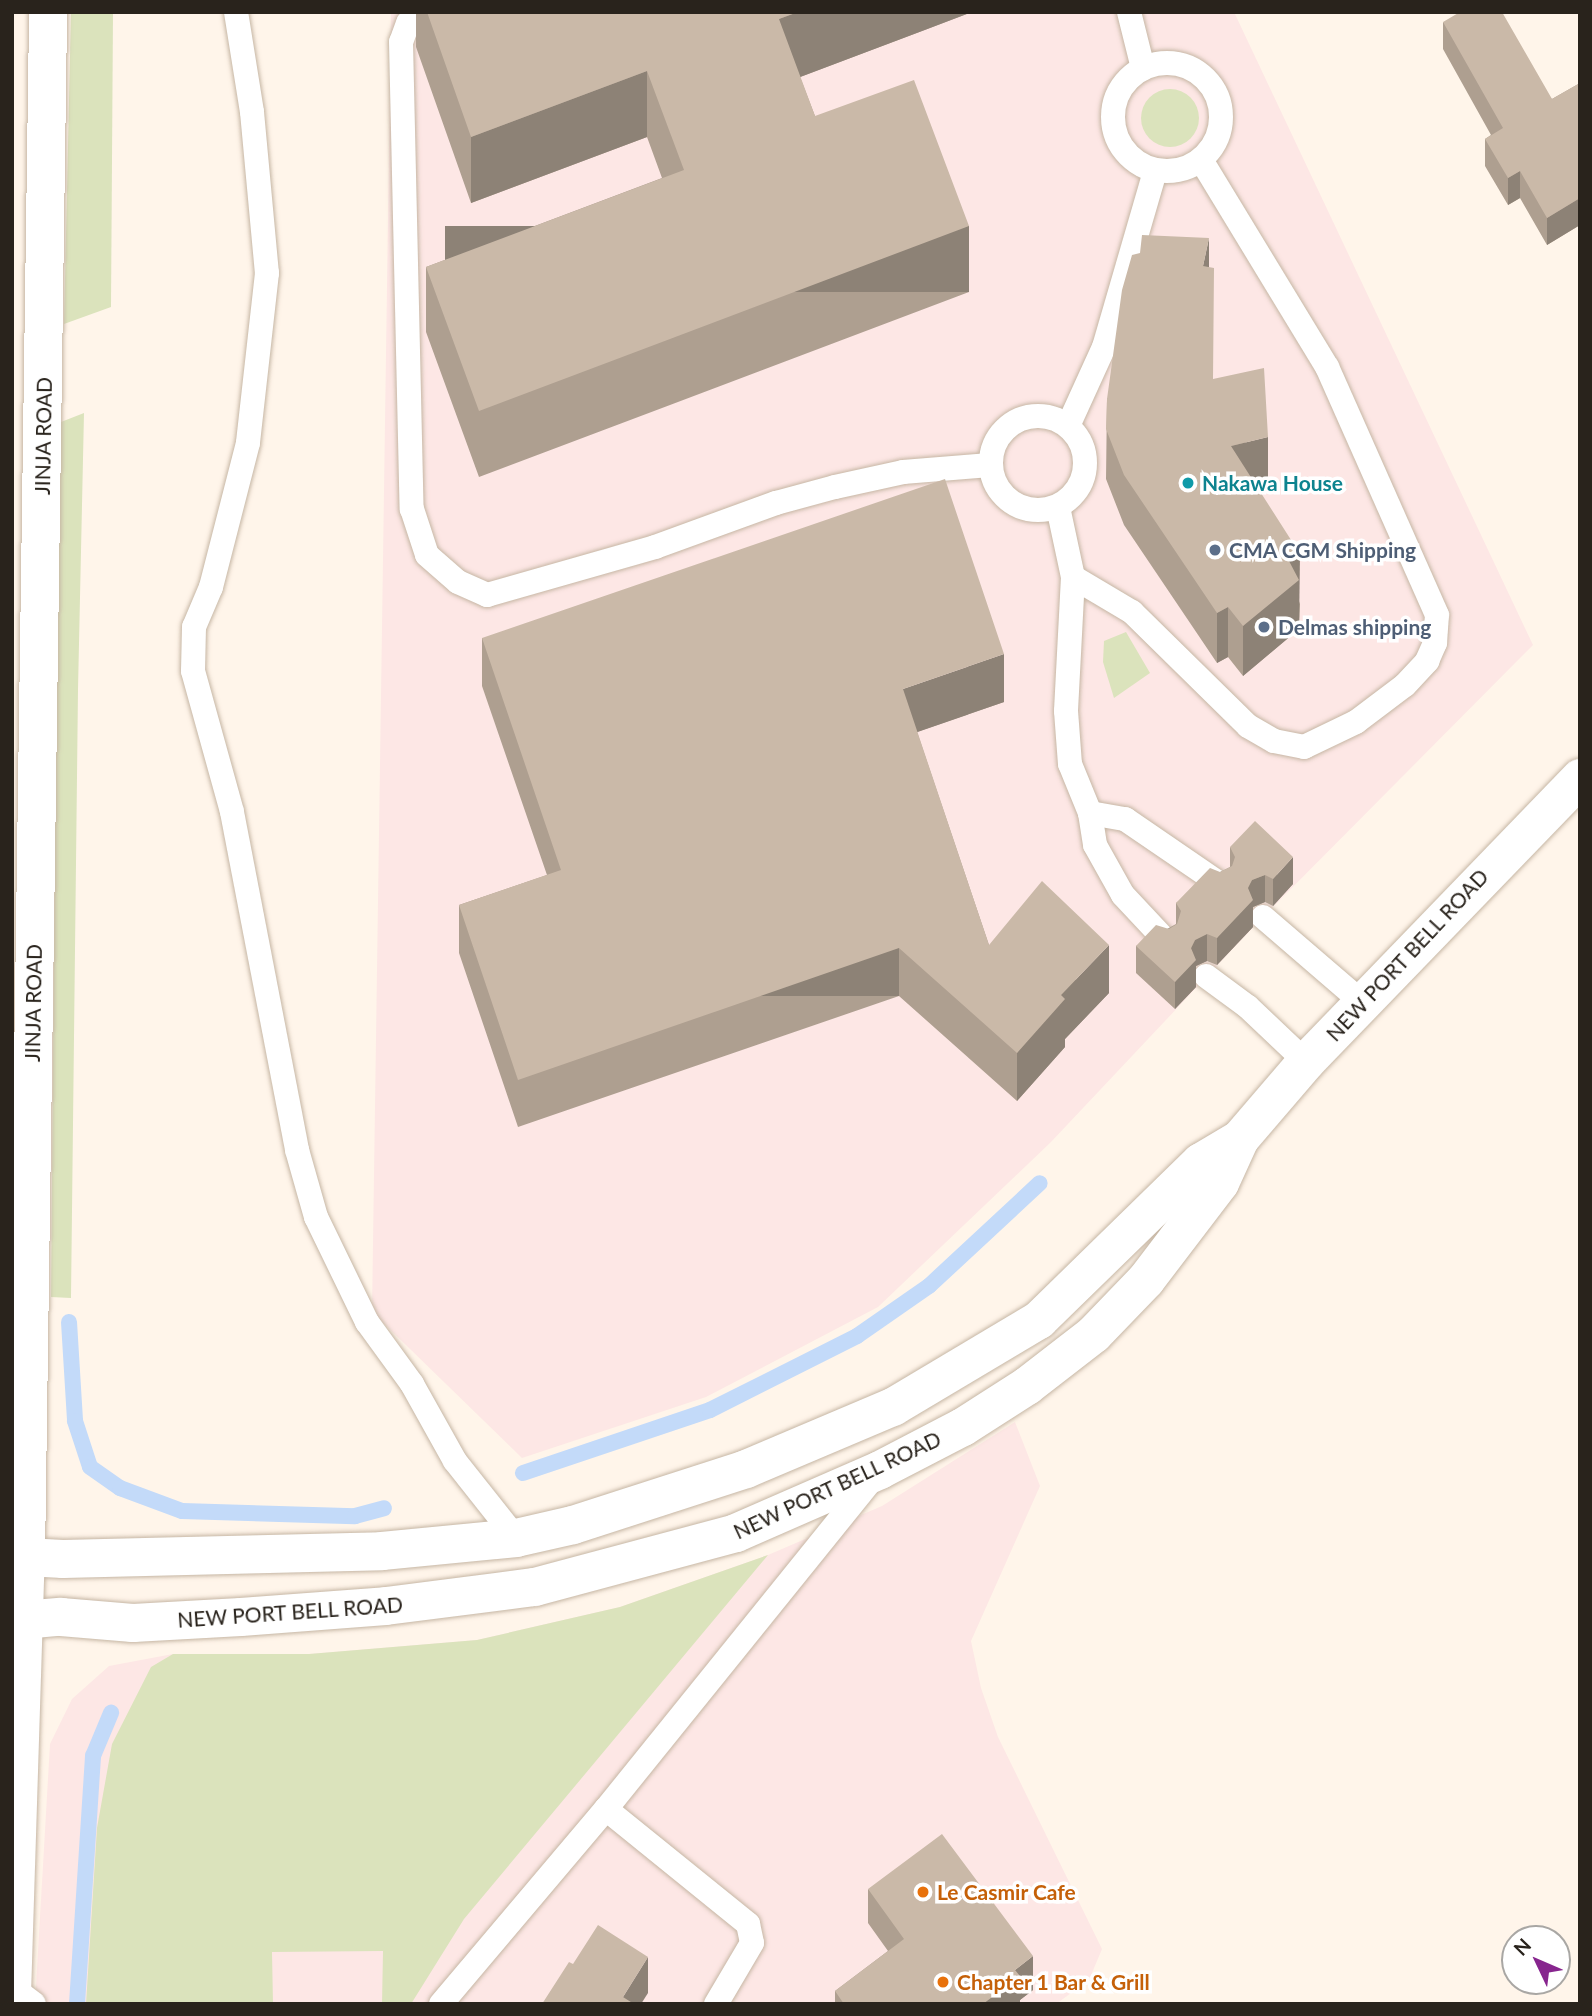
<!DOCTYPE html>
<html>
<head>
<meta charset="utf-8">
<style>
  body { margin:0 }
  #map { position:relative; width:1592px; height:2016px; overflow:hidden; background:#fff5ea; font-family:Lato,sans-serif }
  div>[style] { position:absolute }
  [style*='--x'] { left:calc(var(--x)*1px); top:calc(var(--y)*1px); width:calc(var(--w)*1px); rotate:calc(var(--a)*1deg) }
  .commercial>* { inset:0; background:#fde7e5 }
  .green>* { inset:0; background:#dbe3bc }
  .round { border-radius:50% }
  .stream>* { height:16px; margin:-8px; padding:0 8px; transform-origin:8px; border-radius:8px; background:#c3daf9 }
  .roads { filter:drop-shadow(0 0 2px #c6b6a4) drop-shadow(0 0 2px #c6b6a4) }
  .service>* { height:24px; margin:-12px; padding:0 12px; transform-origin:12px; border-radius:12px; background:#fff }
  .service>.ring { margin:-12px; padding:0; box-sizing:content-box; background:none; border:24px solid #fff; border-radius:50% }
  .secondary>* { height:38px; margin:-19px; padding:0 19px; transform-origin:19px; border-radius:19px; background:#fff }
  .trunk>* { height:38px; margin:-19px; padding:0 19px; transform-origin:19px; border-radius:19px; background:#fff }
  .wall>* { inset:0; background:#ae9f90 }
  .shaded-wall>* { inset:0; background:#8d8276; transform-origin:0 0 }
  .building>* { inset:0; background:#cab9a8 }
  .dots>* { width:19px; height:19px; translate:-50% -50%; box-sizing:border-box; border:4px solid #fff; border-radius:50% }
  span { translate:-50% -50%; white-space:nowrap; text-align:center; line-height:1.15; -webkit-text-stroke:7px #fff; paint-order:stroke }
  .street-label { font-size:21px; color:#29231c }
  .culture-label { font-size:21px; color:#0d838f; font-weight:700 }
  .left { translate:0 -50%; text-align:left }
  .service-label { font-size:21px; color:#4e5e75; font-weight:700 }
  .food-label { font-size:21px; color:#c56008; font-weight:700 }
  .frame { position:absolute; inset:0; border:14px solid #29231c; pointer-events:none }
  .north { position:absolute; left:1501px; top:1925px; width:70px; height:70px; box-sizing:border-box; background:#fff; border:2px solid #a9a7a4; border-radius:50%; rotate:314deg; font-size:19px; font-weight:700; line-height:28px; text-align:center; color:#29231c }
  .north::after { content:''; display:block; margin:auto; width:24px; height:32px; background:#87258e; clip-path:polygon(50% 0,100% 100%,50% 72%,0 100%) }
</style>
</head>
<body>
<div id="map">
  <div class="commercial">
    <div style="clip-path:polygon(391px 12px,1234px 12px,1533px 645px,1263px 917px,1051px 1142px,878px 1307px,706px 1397px,522px 1458px,372px 1312px)"></div>
    <div style="clip-path:polygon(1015px 1422px,1040px 1486px,971px 1641px,981px 1688px,998px 1737px,1102px 1949px,1089px 1980px,1056px 2004px,35px 2004px,50px 1744px,72px 1699px,109px 1666px,173px 1654px,309px 1654px,477px 1640px,620px 1607px,768px 1555px,882px 1506px)"></div>
  </div>
  <div class="green">
    <div style="clip-path:polygon(71px 12px,113px 12px,111px 307px,64px 324px)"></div>
    <div class="round" style="left:1141px;top:89px;width:58px;height:58px"></div>
    <div style="clip-path:polygon(84px 413px,78px 690px,71px 1298px,51px 1297px,56px 714px,61px 422px)"></div>
    <div style="clip-path:polygon(1126px 632px,1150px 673px,1114px 698px,1103px 662px,1104px 641px)"></div>
    <div style="clip-path:polygon(768px 1555px,464px 1919px,411px 2004px,382px 2004px,383px 1951px,272px 1952px,273px 2004px,86px 2004px,97px 1828px,112px 1744px,151px 1667px,173px 1654px,309px 1654px,477px 1640px,620px 1607px)"></div>
  </div>
  <div class="stream">
    <div style="--x:69;--y:1322;--w:99;--a:86.5"></div>
    <div style="--x:75;--y:1421;--w:48;--a:71.9"></div>
    <div style="--x:90;--y:1467;--w:37;--a:35"></div>
    <div style="--x:120;--y:1488;--w:66;--a:20.4"></div>
    <div style="--x:182;--y:1511;--w:173;--a:1.7"></div>
    <div style="--x:355;--y:1516;--w:30;--a:-15"></div>
    <div style="--x:523;--y:1473;--w:197;--a:-18.6"></div>
    <div style="--x:710;--y:1410;--w:165;--a:-26.7"></div>
    <div style="--x:857;--y:1336;--w:88;--a:-34.8"></div>
    <div style="--x:929;--y:1286;--w:151;--a:-42.9"></div>
    <div style="--x:77;--y:2004;--w:249;--a:-86.3"></div>
    <div style="--x:93;--y:1756;--w:47;--a:-67.3"></div>
  </div>
  <div class="roads">
    <div class="service">
      <div style="--x:236;--y:12;--w:101;--a:80.9"></div>
      <div style="--x:252;--y:112;--w:162;--a:84.7"></div>
      <div style="--x:267;--y:273;--w:171;--a:96.4"></div>
      <div style="--x:248;--y:443;--w:149;--a:104.4"></div>
      <div style="--x:211;--y:587;--w:43;--a:113"></div>
      <div style="--x:194;--y:627;--w:44;--a:91.3"></div>
      <div style="--x:193;--y:671;--w:146;--a:74.5"></div>
      <div style="--x:232;--y:812;--w:344;--a:79.1"></div>
      <div style="--x:297;--y:1150;--w:70;--a:74.2"></div>
      <div style="--x:316;--y:1217;--w:117;--a:64.1"></div>
      <div style="--x:367;--y:1322;--w:77;--a:54"></div>
      <div style="--x:412;--y:1384;--w:88;--a:60.8"></div>
      <div style="--x:455;--y:1461;--w:98;--a:51.6"></div>
      <div style="--x:420;--y:12;--w:16;--a:137"></div>
      <div style="--x:408;--y:23;--w:20;--a:110"></div>
      <div style="--x:401;--y:42;--w:467;--a:88.7"></div>
      <div style="--x:412;--y:509;--w:48;--a:71.9"></div>
      <div style="--x:427;--y:555;--w:41;--a:41.1"></div>
      <div style="--x:458;--y:582;--w:32;--a:24"></div>
      <div style="--x:487;--y:595;--w:175;--a:-15.9"></div>
      <div style="--x:655;--y:547;--w:129;--a:-20"></div>
      <div style="--x:776;--y:503;--w:61;--a:-15.2"></div>
      <div style="--x:835;--y:487;--w:70;--a:-12.4"></div>
      <div style="--x:903;--y:472;--w:87;--a:-4.6"></div>
      <div style="--x:1129;--y:12;--w:58;--a:76"></div>
      <div class="ring" style="left:1113px;top:63px;width:84px;height:84px"></div>
      <div class="ring" style="left:991px;top:416px;width:70px;height:70px"></div>
      <div style="--x:1068;--y:426;--w:87;--a:-65.5"></div>
      <div style="--x:1104;--y:347;--w:183;--a:-73.8"></div>
      <div style="--x:1058;--y:507;--w:72;--a:77.9"></div>
      <div style="--x:1073;--y:577;--w:134;--a:93"></div>
      <div style="--x:1066;--y:711;--w:53;--a:85.7"></div>
      <div style="--x:1070;--y:764;--w:53;--a:67.8"></div>
      <div style="--x:1090;--y:813;--w:32;--a:81"></div>
      <div style="--x:1095;--y:845;--w:57;--a:60.8"></div>
      <div style="--x:1123;--y:895;--w:63;--a:46.9"></div>
      <div style="--x:1073;--y:577;--w:69;--a:30.7"></div>
      <div style="--x:1132;--y:612;--w:163;--a:44.5"></div>
      <div style="--x:1248;--y:726;--w:30;--a:30"></div>
      <div style="--x:1274;--y:741;--w:31;--a:11"></div>
      <div style="--x:1304;--y:747;--w:58;--a:-25.7"></div>
      <div style="--x:1356;--y:722;--w:61;--a:-37.1"></div>
      <div style="--x:1405;--y:685;--w:33;--a:-47"></div>
      <div style="--x:1427;--y:661;--w:20;--a:-66"></div>
      <div style="--x:1435;--y:643;--w:28;--a:-86"></div>
      <div style="--x:1437;--y:615;--w:271;--a:-113.9"></div>
      <div style="--x:1327;--y:367;--w:242;--a:-121.3"></div>
      <div style="--x:1090;--y:813;--w:36;--a:10"></div>
      <div style="--x:1125;--y:819;--w:115;--a:34.4"></div>
      <div style="--x:1263;--y:917;--w:132;--a:40.7"></div>
      <div style="--x:1206;--y:976;--w:52;--a:36.4"></div>
      <div style="--x:1248;--y:1007;--w:80;--a:43.5"></div>
      <div style="--x:606;--y:1809;--w:183;--a:39"></div>
      <div style="--x:748;--y:1924;--w:19;--a:78"></div>
      <div style="--x:752;--y:1943;--w:71;--a:120.5"></div>
      <div style="--x:13;--y:1988;--w:26;--a:37"></div>
      <div style="--x:441;--y:2004;--w:255;--a:-49.8"></div>
      <div style="--x:606;--y:1809;--w:428;--a:-51.1"></div>
    </div>
    <div class="secondary">
      <div style="--x:12;--y:1548;--w:17;--a:33"></div>
      <div style="--x:26;--y:1557;--w:37;--a:3"></div>
      <div style="--x:63;--y:1559;--w:319;--a:-1.4"></div>
      <div style="--x:382;--y:1551;--w:135;--a:-5.5"></div>
      <div style="--x:516;--y:1538;--w:58;--a:-12.8"></div>
      <div style="--x:573;--y:1525;--w:182;--a:-17.9"></div>
      <div style="--x:746;--y:1469;--w:160;--a:-22.9"></div>
      <div style="--x:893;--y:1407;--w:170;--a:-30.8"></div>
      <div style="--x:1039;--y:1320;--w:226;--a:-44.3"></div>
      <div style="--x:1201;--y:1162;--w:45;--a:-30.5"></div>
      <div style="--x:12;--y:1627;--w:13;--a:-32"></div>
      <div style="--x:23;--y:1620;--w:38;--a:-5"></div>
      <div style="--x:61;--y:1617;--w:72;--a:4.8"></div>
      <div style="--x:133;--y:1623;--w:108;--a:-3.2"></div>
      <div style="--x:241;--y:1617;--w:145;--a:-4.3"></div>
      <div style="--x:386;--y:1606;--w:150;--a:-7.3"></div>
      <div style="--x:535;--y:1587;--w:208;--a:-15"></div>
      <div style="--x:736;--y:1533;--w:157;--a:-23.6"></div>
      <div style="--x:880;--y:1470;--w:93;--a:-27.4"></div>
      <div style="--x:963;--y:1427;--w:76;--a:-32.6"></div>
      <div style="--x:1027;--y:1386;--w:85;--a:-37.8"></div>
      <div style="--x:1094;--y:1334;--w:75;--a:-46.1"></div>
      <div style="--x:1146;--y:1280;--w:122;--a:-52.7"></div>
      <div style="--x:1220;--y:1183;--w:48;--a:-65.6"></div>
      <div style="--x:1240;--y:1139;--w:101;--a:-49.4"></div>
      <div style="--x:1306;--y:1062;--w:395;--a:-46"></div>
    </div>
    <div class="trunk">
      <div style="--x:12;--y:1994;--w:437;--a:-88.2"></div>
      <div style="--x:26;--y:1557;--w:1545;--a:-89.18"></div>
    </div>
  </div>
  <div class="wall">
    <div style="clip-path:polygon(416px 12px,972px 12px,800px 77px,815px 116px,969px 292px,479px 477px,426px 332px,426px 267px,662px 178px,647px 137px,471px 203px,416px 47px)"></div>
    <div style="clip-path:polygon(1443px 22px,1552px 99px,1580px 83px,1580px 225px,1547px 245px,1520px 198px,1508px 205px,1485px 166px,1485px 139px,1491px 135px,1443px 49px)"></div>
    <div style="clip-path:polygon(1209px 267px,1213px 379px,1268px 486px,1259px 489px,1300px 604px,1299px 629px,1243px 676px,1228px 657px,1217px 663px,1124px 525px,1106px 479px,1107px 399px)"></div>
    <div style="clip-path:polygon(482px 638px,1004px 702px,917px 732px,989px 945px,1109px 993px,1065px 1039px,1065px 1047px,1017px 1101px,899px 996px,518px 1127px,459px 953px,459px 905px,547px 875px,482px 686px)"></div>
    <div style="clip-path:polygon(1230px 847px,1293px 884px,1273px 906px,1265px 902px,1253px 907px,1253px 927px,1217px 965px,1207px 961px,1196px 966px,1196px 987px,1175px 1009px,1136px 973px,1136px 946px,1176px 924px,1176px 903px,1220px 872px,1230px 867px)"></div>
    <div style="clip-path:polygon(868px 1889px,1033px 1990px,1020px 2000px,1020px 2004px,835px 2004px,835px 1991px,888px 1951px,868px 1923px)"></div>
  </div>
  <div class="shaded-wall">
    <div style="clip-path:polygon(798px 12px,972px 12px,779px 85px,779px 19px)"></div>
    <div style="clip-path:polygon(647px 71px,647px 137px,471px 203px,471px 137px)"></div>
    <div style="clip-path:polygon(1520px 171px,1520px 198px,1508px 205px,1508px 178px)"></div>
    <div style="clip-path:polygon(1580px 198px,1580px 225px,1547px 245px,1547px 218px)"></div>
    <div style="left:969px;top:226px;width:66px;height:524px;rotate:90deg"></div>
    <div style="clip-path:polygon(1209px 238px,1209px 288px,1203px 266px)"></div>
    <div style="clip-path:polygon(1268px 437px,1268px 486px,1231px 495px,1231px 446px)"></div>
    <div style="clip-path:polygon(1300px 554px,1299px 629px,1243px 676px,1243px 626px,1289px 561px)"></div>
    <div style="clip-path:polygon(1228px 607px,1228px 657px,1217px 663px,1217px 613px)"></div>
    <div style="clip-path:polygon(1004px 654px,1004px 702px,903px 737px,903px 689px)"></div>
    <div style="clip-path:polygon(1293px 857px,1293px 884px,1273px 906px,1273px 879px)"></div>
    <div style="clip-path:polygon(1265px 875px,1265px 902px,1253px 907px,1253px 927px,1217px 965px,1217px 938px,1252px 880px)"></div>
    <div style="clip-path:polygon(1207px 934px,1207px 961px,1196px 966px,1196px 987px,1175px 1009px,1175px 982px,1195px 940px)"></div>
    <div style="clip-path:polygon(1109px 945px,1109px 993px,1065px 1039px,1065px 1047px,1017px 1101px,1017px 1053px,1061px 995px)"></div>
    <div style="left:899px;top:948px;width:48px;height:403px;rotate:90deg"></div>
    <div style="clip-path:polygon(1033px 1956px,1033px 1990px,1020px 2000px,1020px 2004px,983px 2004px,1015px 1970px)"></div>
    <div style="clip-path:polygon(648px 1957px,648px 1993px,641px 2004px,623px 2004px,623px 1997px)"></div>
  </div>
  <div class="building">
    <div style="clip-path:polygon(427px 12px,798px 12px,779px 19px,815px 116px,914px 80px,969px 226px,479px 411px,426px 267px,684px 170px,647px 71px,471px 137px)"></div>
    <div style="clip-path:polygon(1460px 12px,1502px 12px,1552px 99px,1580px 83px,1580px 198px,1547px 218px,1520px 171px,1508px 178px,1485px 139px,1503px 128px,1443px 22px)"></div>
    <div style="clip-path:polygon(1142px 235px,1209px 238px,1203px 266px,1214px 268px,1213px 379px,1264px 368px,1268px 437px,1231px 446px,1300px 554px,1289px 561px,1299px 580px,1243px 626px,1228px 607px,1217px 613px,1124px 475px,1106px 429px,1107px 399px,1122px 290px,1132px 255px,1140px 253px)"></div>
    <div style="clip-path:polygon(945px 479px,1004px 654px,903px 689px,989px 945px,1042px 881px,1109px 945px,1061px 995px,1065px 999px,1017px 1053px,899px 948px,518px 1080px,459px 905px,561px 870px,482px 638px)"></div>
    <div style="clip-path:polygon(1255px 821px,1293px 857px,1273px 879px,1265px 875px,1252px 880px,1248px 888px,1253px 900px,1217px 938px,1207px 934px,1195px 940px,1191px 948px,1196px 960px,1175px 982px,1136px 946px,1156px 925px,1169px 929px,1177px 924px,1181px 911px,1176px 903px,1210px 868px,1220px 872px,1232px 866px,1235px 857px,1230px 847px)"></div>
    <div style="clip-path:polygon(942px 1834px,1033px 1956px,1015px 1970px,1020px 1976px,983px 2004px,844px 2004px,835px 1991px,904px 1939px,868px 1889px)"></div>
    <div style="clip-path:polygon(598px 1925px,648px 1957px,623px 1997px,634px 2004px,542px 2004px,569px 1962px,573px 1964px)"></div>
  </div>
  <div class="dots">
    <div style="left:1188px;top:483px;background:#0f9aa8"></div>
    <div style="left:1215px;top:550px;background:#5c6f8a"></div>
    <div style="left:1264px;top:627px;background:#5c6f8a"></div>
    <div style="left:923px;top:1892px;background:#e8710a"></div>
    <div style="left:943px;top:1982px;background:#e8710a"></div>
  </div>
  <div class="street-label">
    <span style="left:43px;top:436px;rotate:-89deg">JINJA ROAD</span>
    <span style="left:1407px;top:955px;rotate:-47deg">NEW PORT BELL ROAD</span>
    <span style="left:33px;top:1003px;rotate:-89deg">JINJA ROAD</span>
    <span style="left:837px;top:1485px;rotate:-25deg">NEW PORT BELL ROAD</span>
    <span style="left:290px;top:1612px;rotate:-4deg">NEW PORT BELL ROAD</span>
  </div>
  <div class="culture-label">
    <span class="left" style="left:1202px;top:483px">Nakawa House</span>
  </div>
  <div class="service-label">
    <span class="left" style="left:1229px;top:550px">CMA CGM Shipping</span>
    <span class="left" style="left:1278px;top:627px">Delmas shipping</span>
  </div>
  <div class="food-label">
    <span class="left" style="left:937px;top:1892px">Le Casmir Cafe</span>
    <span class="left" style="left:957px;top:1982px">Chapter 1 Bar &amp; Grill</span>
  </div>
  <div class="frame"></div>
  <div class="north">N</div>
</div>
</body>
</html>
